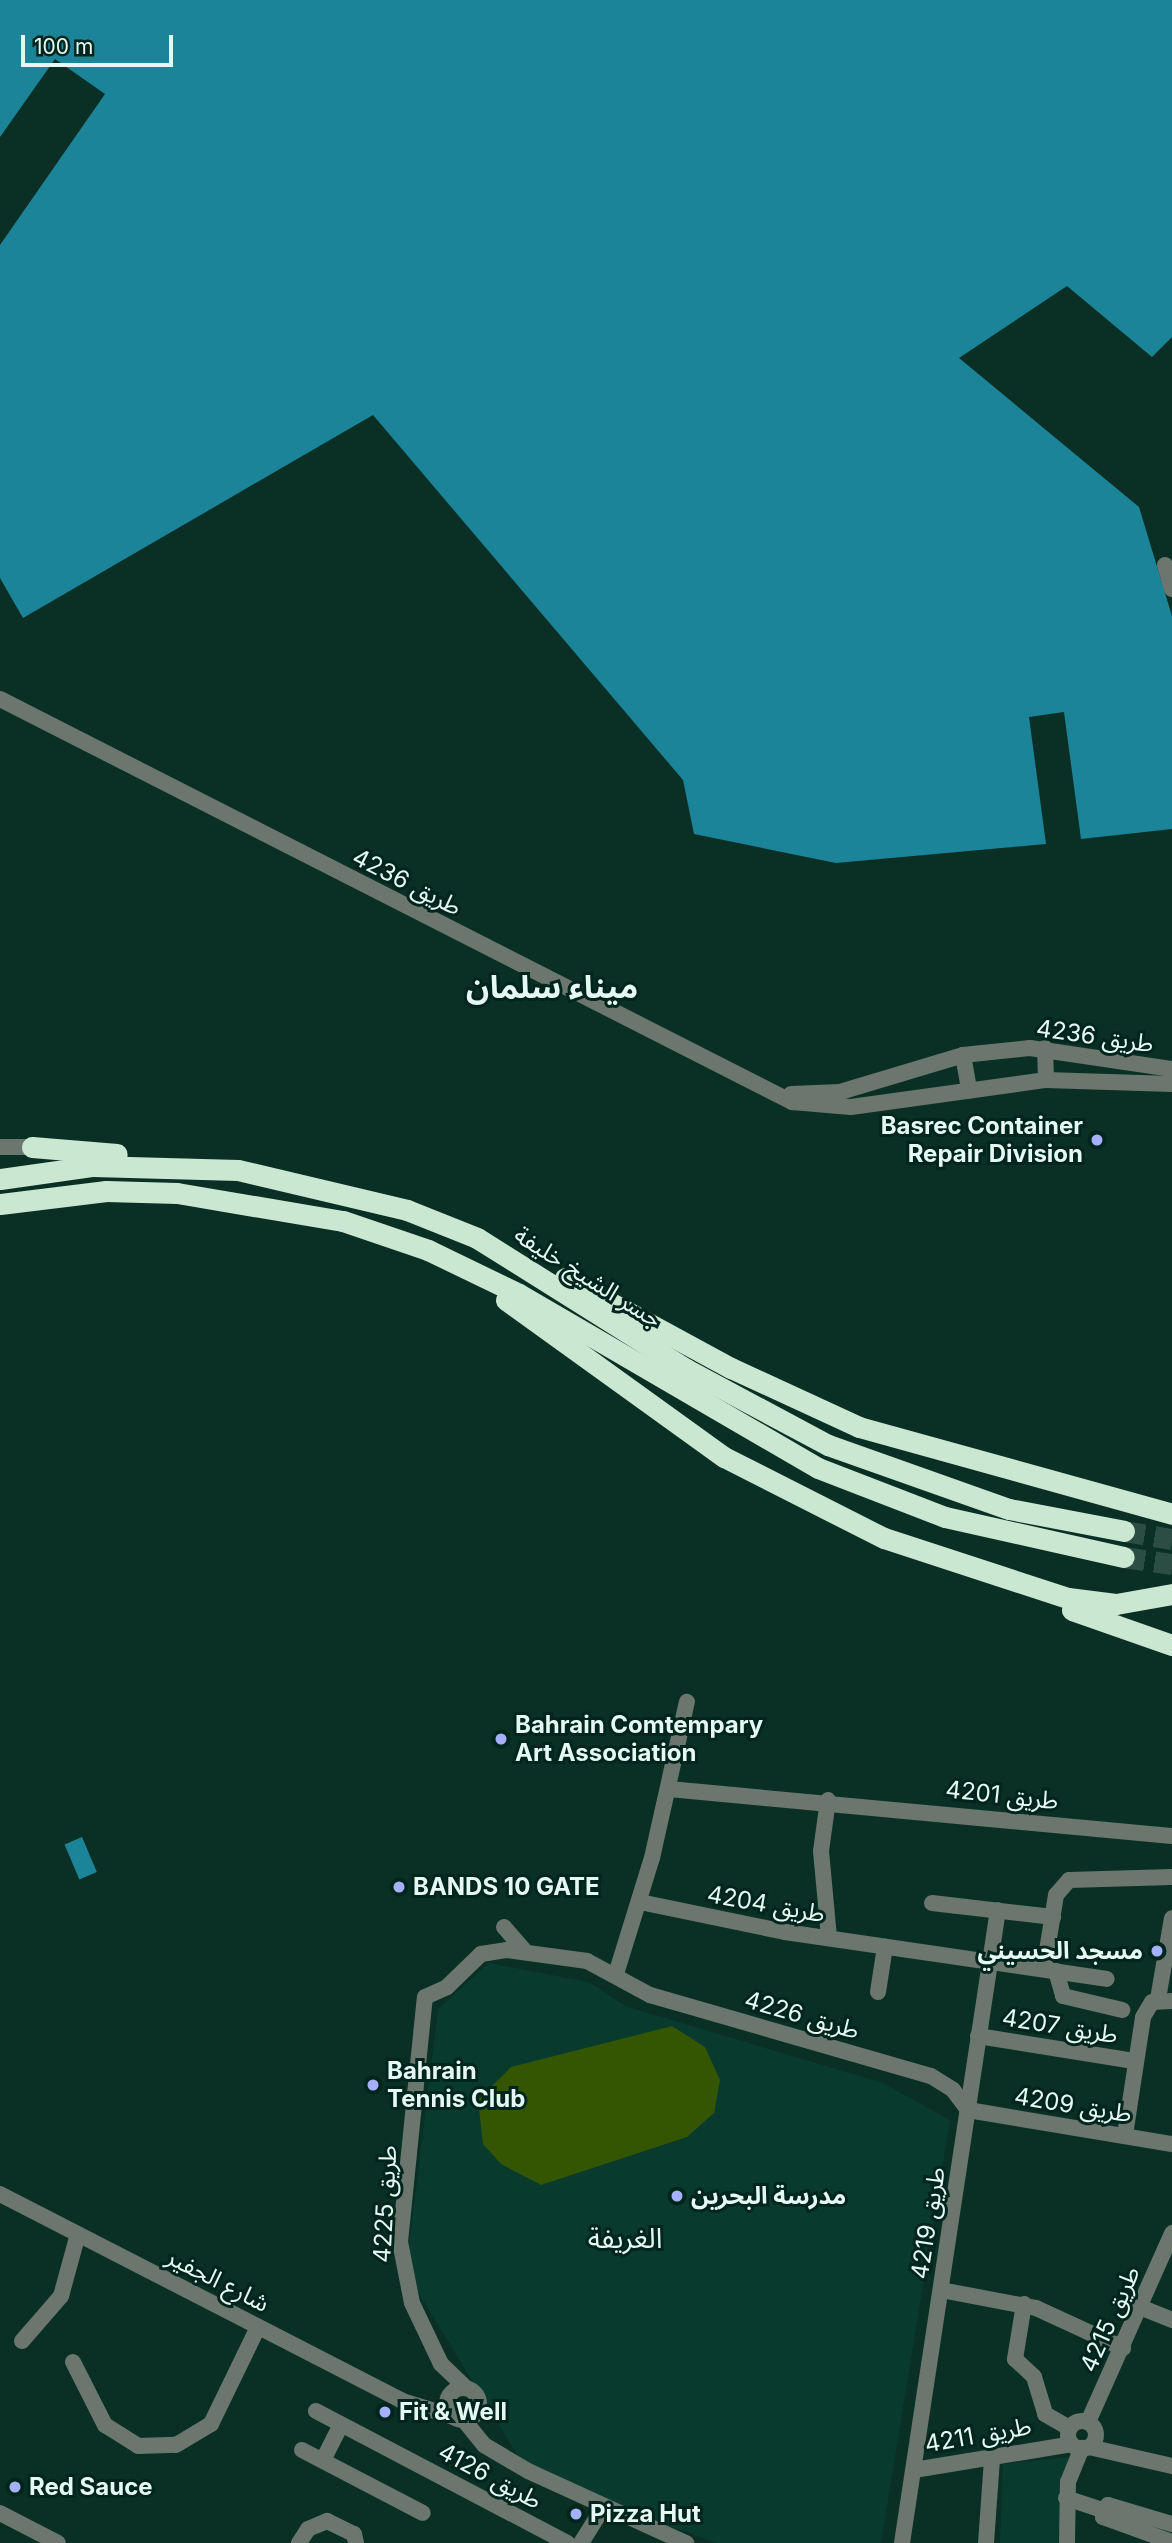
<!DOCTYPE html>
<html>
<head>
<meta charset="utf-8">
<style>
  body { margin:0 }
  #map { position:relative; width:1172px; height:2543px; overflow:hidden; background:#0a2f25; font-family:Inter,"Noto Sans Arabic",sans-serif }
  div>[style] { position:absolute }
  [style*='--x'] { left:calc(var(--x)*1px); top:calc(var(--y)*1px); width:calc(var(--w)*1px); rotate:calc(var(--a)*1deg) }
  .built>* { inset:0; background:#083a2e }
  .green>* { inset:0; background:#345602 }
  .water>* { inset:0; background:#1c8498; transform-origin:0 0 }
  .highway-tunnel>* { height:21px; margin-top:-10.5px; transform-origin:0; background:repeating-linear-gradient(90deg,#2b4d44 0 21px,transparent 0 31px) }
  .minor>* { height:16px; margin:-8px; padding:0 8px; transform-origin:8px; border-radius:8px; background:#6b776e }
  .minor>.ring { margin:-8px; padding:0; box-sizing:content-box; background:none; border:16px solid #6b776e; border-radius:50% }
  .highway>* { height:21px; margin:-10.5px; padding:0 10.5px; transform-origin:10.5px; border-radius:10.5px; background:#cae8d1 }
  .dots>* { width:19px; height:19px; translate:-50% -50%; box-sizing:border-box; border:4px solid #00251c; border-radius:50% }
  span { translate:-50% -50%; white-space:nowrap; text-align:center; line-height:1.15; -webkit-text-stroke:6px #00251c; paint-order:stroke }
  .street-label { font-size:24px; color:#e5f8f2 }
  .poi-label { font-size:24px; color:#e5f8f2; font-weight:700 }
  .right { translate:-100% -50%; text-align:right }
  .left { translate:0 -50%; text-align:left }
  .quarter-label { font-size:28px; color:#e5f8f2 }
  .district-label { font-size:32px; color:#e5f8f2; font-weight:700 }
  .scale { position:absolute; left:21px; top:35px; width:152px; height:32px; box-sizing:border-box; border:4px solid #e5f8f2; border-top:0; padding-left:9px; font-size:21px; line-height:24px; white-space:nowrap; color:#e5f8f2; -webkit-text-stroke:5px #00251c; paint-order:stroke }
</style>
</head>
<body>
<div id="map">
  <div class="built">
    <div style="clip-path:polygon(489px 1963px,589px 1982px,625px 2006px,883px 2083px,950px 2120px,881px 2543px,717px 2543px,621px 2509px,521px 2461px,406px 2272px,438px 2009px)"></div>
    <div style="clip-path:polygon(1069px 2457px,1058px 2543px,1000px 2543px,1003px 2464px)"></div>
  </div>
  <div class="green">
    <div style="clip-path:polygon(672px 2026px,705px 2047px,720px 2080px,714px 2113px,687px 2137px,541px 2185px,501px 2164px,483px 2144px,478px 2100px,511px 2067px)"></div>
  </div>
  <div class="water">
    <div style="clip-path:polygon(0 0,1172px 0,1172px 337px,1152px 357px,1067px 286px,959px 358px,1139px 507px,1172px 616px,1172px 829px,1081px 839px,1064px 712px,1029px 717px,1046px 844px,836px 863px,694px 834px,683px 780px,373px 415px,23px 618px,0 578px,0 245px,105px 94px,55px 59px,0 137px)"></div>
    <div style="left:82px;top:1837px;width:38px;height:19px;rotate:67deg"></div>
  </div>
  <div class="highway-tunnel">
    <div style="--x:1124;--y:1531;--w:49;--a:9.5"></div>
    <div style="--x:1124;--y:1557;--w:49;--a:8.3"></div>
  </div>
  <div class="minor">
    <div style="--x:1165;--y:565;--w:25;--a:74"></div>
    <div style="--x:0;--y:699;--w:889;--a:26.97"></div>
    <div style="--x:792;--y:1102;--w:59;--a:4.8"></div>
    <div style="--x:851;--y:1107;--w:197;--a:-7.9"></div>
    <div style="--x:1046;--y:1080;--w:126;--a:1.8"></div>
    <div style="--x:1045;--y:1048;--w:32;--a:88"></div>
    <div style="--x:963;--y:1055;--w:36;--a:80"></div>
    <div style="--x:791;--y:1094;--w:49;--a:-2.3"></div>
    <div style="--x:840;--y:1092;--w:128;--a:-16.7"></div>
    <div style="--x:963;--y:1055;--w:67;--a:-6"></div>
    <div style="--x:1030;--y:1048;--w:144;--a:8.4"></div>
    <div style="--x:0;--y:1147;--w:32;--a:0"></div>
    <div style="--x:669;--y:1789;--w:505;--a:5.34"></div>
    <div style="--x:828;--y:1800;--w:51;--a:97.8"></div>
    <div style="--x:821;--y:1851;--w:87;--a:84.7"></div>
    <div style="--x:640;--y:1902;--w:148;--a:11.7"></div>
    <div style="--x:785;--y:1932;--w:325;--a:8.3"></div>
    <div style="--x:932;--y:1903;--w:122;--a:6.6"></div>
    <div style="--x:504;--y:1927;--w:32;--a:49"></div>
    <div style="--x:1044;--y:1969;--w:75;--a:-80.8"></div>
    <div style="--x:1056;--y:1895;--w:20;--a:-49"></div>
    <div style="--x:1069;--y:1880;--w:103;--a:-1.7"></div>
    <div style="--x:1056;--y:1971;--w:26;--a:74"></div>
    <div style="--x:1063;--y:1996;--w:61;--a:13.3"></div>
    <div style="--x:616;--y:1974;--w:121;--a:-72.8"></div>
    <div style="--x:652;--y:1858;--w:160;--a:-77.4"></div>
    <div style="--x:878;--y:1992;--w:46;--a:-81.2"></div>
    <div style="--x:1158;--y:1999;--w:82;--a:-80.2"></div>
    <div style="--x:978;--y:2036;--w:158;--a:9.1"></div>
    <div style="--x:968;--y:2110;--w:207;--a:9.5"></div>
    <div style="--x:1125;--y:2135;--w:119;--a:-81.3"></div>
    <div style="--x:1143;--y:2017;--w:17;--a:-59"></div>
    <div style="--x:1152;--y:2002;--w:20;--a:-3"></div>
    <div style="--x:0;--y:2194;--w:452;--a:27.2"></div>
    <div style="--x:402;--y:2401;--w:54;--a:17.1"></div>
    <div style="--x:941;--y:2290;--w:97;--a:10.7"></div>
    <div style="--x:1036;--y:2308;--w:96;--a:24.7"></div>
    <div style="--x:1024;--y:2304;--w:56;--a:99.3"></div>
    <div style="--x:1015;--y:2359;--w:26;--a:43"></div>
    <div style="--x:1034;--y:2377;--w:39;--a:73"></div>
    <div style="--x:1045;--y:2414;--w:28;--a:30"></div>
    <div style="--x:1140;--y:2307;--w:35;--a:22"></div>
    <div style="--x:22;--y:2341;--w:60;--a:-49.1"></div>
    <div style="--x:61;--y:2296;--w:64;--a:-74.7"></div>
    <div style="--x:73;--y:2362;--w:71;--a:63.1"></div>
    <div style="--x:105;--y:2425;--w:39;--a:32"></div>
    <div style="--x:138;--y:2446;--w:38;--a:-2"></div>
    <div style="--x:176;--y:2445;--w:41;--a:-31"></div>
    <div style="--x:211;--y:2424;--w:108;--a:-64.1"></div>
    <div style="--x:466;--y:2388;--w:35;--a:-136"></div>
    <div style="--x:441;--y:2364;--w:68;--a:-115.4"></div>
    <div style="--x:412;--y:2303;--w:62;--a:-101.1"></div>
    <div style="--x:400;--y:2242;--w:246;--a:-84.2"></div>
    <div style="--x:425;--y:1997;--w:24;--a:-24"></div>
    <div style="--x:447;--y:1987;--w:47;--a:-44.1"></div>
    <div style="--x:481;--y:1954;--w:25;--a:-9"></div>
    <div style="--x:506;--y:1950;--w:82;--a:7.7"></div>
    <div style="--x:587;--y:1961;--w:72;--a:28.4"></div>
    <div style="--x:650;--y:1995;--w:292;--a:16.1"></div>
    <div style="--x:931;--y:2076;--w:26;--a:32"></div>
    <div style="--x:953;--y:2090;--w:25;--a:53"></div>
    <div class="ring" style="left:447px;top:2388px;width:16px;height:16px"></div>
    <div style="--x:316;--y:2411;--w:284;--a:27.7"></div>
    <div style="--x:463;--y:2419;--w:33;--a:51"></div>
    <div style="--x:484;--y:2445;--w:51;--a:30.6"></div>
    <div style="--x:528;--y:2471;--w:174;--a:24.5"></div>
    <div class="ring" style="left:1068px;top:2421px;width:12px;height:12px"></div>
    <div style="--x:1088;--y:2422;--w:207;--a:-66"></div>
    <div style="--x:1089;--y:2447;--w:85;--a:12.9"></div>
    <div style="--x:302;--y:2450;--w:136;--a:27.5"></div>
    <div style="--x:323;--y:2460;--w:39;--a:-63"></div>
    <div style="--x:914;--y:2470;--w:160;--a:-9.3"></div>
    <div style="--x:1066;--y:2498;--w:41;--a:18.4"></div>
    <div style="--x:0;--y:2513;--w:65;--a:27.3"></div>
    <div style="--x:1172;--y:2524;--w:67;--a:-163.5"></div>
    <div style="--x:1108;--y:2505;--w:13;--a:113"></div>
    <div style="--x:1103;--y:2517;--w:73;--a:19.9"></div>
    <div style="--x:299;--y:2543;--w:17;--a:-57"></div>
    <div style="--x:308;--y:2529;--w:21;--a:-23"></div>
    <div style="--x:327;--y:2521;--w:30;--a:26"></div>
    <div style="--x:354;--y:2534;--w:9;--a:77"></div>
    <div style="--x:581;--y:2543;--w:39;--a:-58"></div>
    <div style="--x:902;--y:2543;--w:640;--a:-81.38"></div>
    <div style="--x:986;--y:2543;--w:84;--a:-85.9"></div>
    <div style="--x:1067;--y:2543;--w:61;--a:-89.1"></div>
    <div style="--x:1068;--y:2482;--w:37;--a:-68"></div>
  </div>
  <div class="highway">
    <div style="--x:32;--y:1147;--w:85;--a:4.7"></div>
    <div style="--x:0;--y:1179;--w:94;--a:-8"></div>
    <div style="--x:93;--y:1166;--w:145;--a:1.6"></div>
    <div style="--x:238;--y:1170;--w:174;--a:13.3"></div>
    <div style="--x:407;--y:1210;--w:75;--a:21.8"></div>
    <div style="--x:477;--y:1238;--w:247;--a:32.1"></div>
    <div style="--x:686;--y:1369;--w:161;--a:28.2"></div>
    <div style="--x:828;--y:1445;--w:192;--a:19.5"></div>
    <div style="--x:1009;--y:1509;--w:117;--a:10.8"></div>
    <div style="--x:0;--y:1204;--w:107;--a:-7"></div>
    <div style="--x:106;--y:1191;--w:71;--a:1.6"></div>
    <div style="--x:177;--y:1193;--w:168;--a:9.6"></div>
    <div style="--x:343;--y:1221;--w:90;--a:18.8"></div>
    <div style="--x:428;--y:1250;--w:101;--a:25.8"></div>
    <div style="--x:519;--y:1294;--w:346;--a:30.2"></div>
    <div style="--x:818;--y:1468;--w:136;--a:21.1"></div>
    <div style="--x:945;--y:1517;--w:183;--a:12.6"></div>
    <div style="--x:565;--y:1278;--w:189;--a:28.5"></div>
    <div style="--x:731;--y:1368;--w:141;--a:24.7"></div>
    <div style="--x:859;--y:1427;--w:325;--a:15.5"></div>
    <div style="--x:506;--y:1300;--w:269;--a:35.8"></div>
    <div style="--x:724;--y:1457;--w:179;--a:26.9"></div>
    <div style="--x:884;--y:1538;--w:194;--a:18.1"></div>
    <div style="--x:1068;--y:1598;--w:48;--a:7.1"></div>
    <div style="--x:1116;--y:1604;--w:57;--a:-10.1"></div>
    <div style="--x:1072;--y:1610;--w:106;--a:19.3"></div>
  </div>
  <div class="dots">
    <div style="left:1097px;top:1140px;background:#a6b1fc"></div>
    <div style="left:501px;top:1739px;background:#a6b1fc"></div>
    <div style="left:399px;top:1887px;background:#a6b1fc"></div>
    <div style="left:1157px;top:1951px;background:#a6b1fc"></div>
    <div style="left:373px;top:2085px;background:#a6b1fc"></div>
    <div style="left:677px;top:2196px;background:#a6b1fc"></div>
    <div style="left:385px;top:2412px;background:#a6b1fc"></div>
    <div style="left:15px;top:2487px;background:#a6b1fc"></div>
    <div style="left:576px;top:2514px;background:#a6b1fc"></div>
  </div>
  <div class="street-label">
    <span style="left:407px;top:882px;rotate:27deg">طريق 4236</span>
    <span style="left:1095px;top:1036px;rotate:8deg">طريق 4236</span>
    <span style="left:588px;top:1277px;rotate:32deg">جسر الشيخ خليفة</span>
    <span style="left:1002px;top:1795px;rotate:6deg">طريق 4201</span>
    <span style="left:766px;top:1904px;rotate:10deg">طريق 4204</span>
    <span style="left:802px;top:2015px;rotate:16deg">طريق 4226</span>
    <span style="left:1060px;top:2026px;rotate:9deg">طريق 4207</span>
    <span style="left:1073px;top:2105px;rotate:9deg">طريق 4209</span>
    <span style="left:385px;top:2204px;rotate:-87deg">طريق 4225</span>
    <span style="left:928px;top:2223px;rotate:-81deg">طريق 4219</span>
    <span style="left:218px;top:2280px;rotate:27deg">شارع الجفير</span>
    <span style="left:1110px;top:2319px;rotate:-66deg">طريق 4215</span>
    <span style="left:978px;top:2435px;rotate:-10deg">طريق 4211</span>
    <span style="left:490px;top:2476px;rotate:28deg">طريق 4126</span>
  </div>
  <div class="poi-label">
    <span class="right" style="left:1083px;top:1140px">Basrec Container<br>Repair Division</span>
    <span class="left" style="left:515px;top:1739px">Bahrain Comtempary<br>Art Association</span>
    <span class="left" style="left:413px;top:1887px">BANDS 10 GATE</span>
    <span class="right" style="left:1143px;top:1951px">مسجد الحسيني</span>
    <span class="left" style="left:387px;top:2085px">Bahrain<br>Tennis Club</span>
    <span class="left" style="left:691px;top:2196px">مدرسة البحرين</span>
    <span class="left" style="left:399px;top:2412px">Fit &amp; Well</span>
    <span class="left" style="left:29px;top:2487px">Red Sauce</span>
    <span class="left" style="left:590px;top:2514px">Pizza Hut</span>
  </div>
  <div class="quarter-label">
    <span style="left:625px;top:2238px">الغريفة</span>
  </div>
  <div class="district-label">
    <span style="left:552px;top:987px">ميناء سلمان</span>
  </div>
  <div class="scale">100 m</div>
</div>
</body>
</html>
